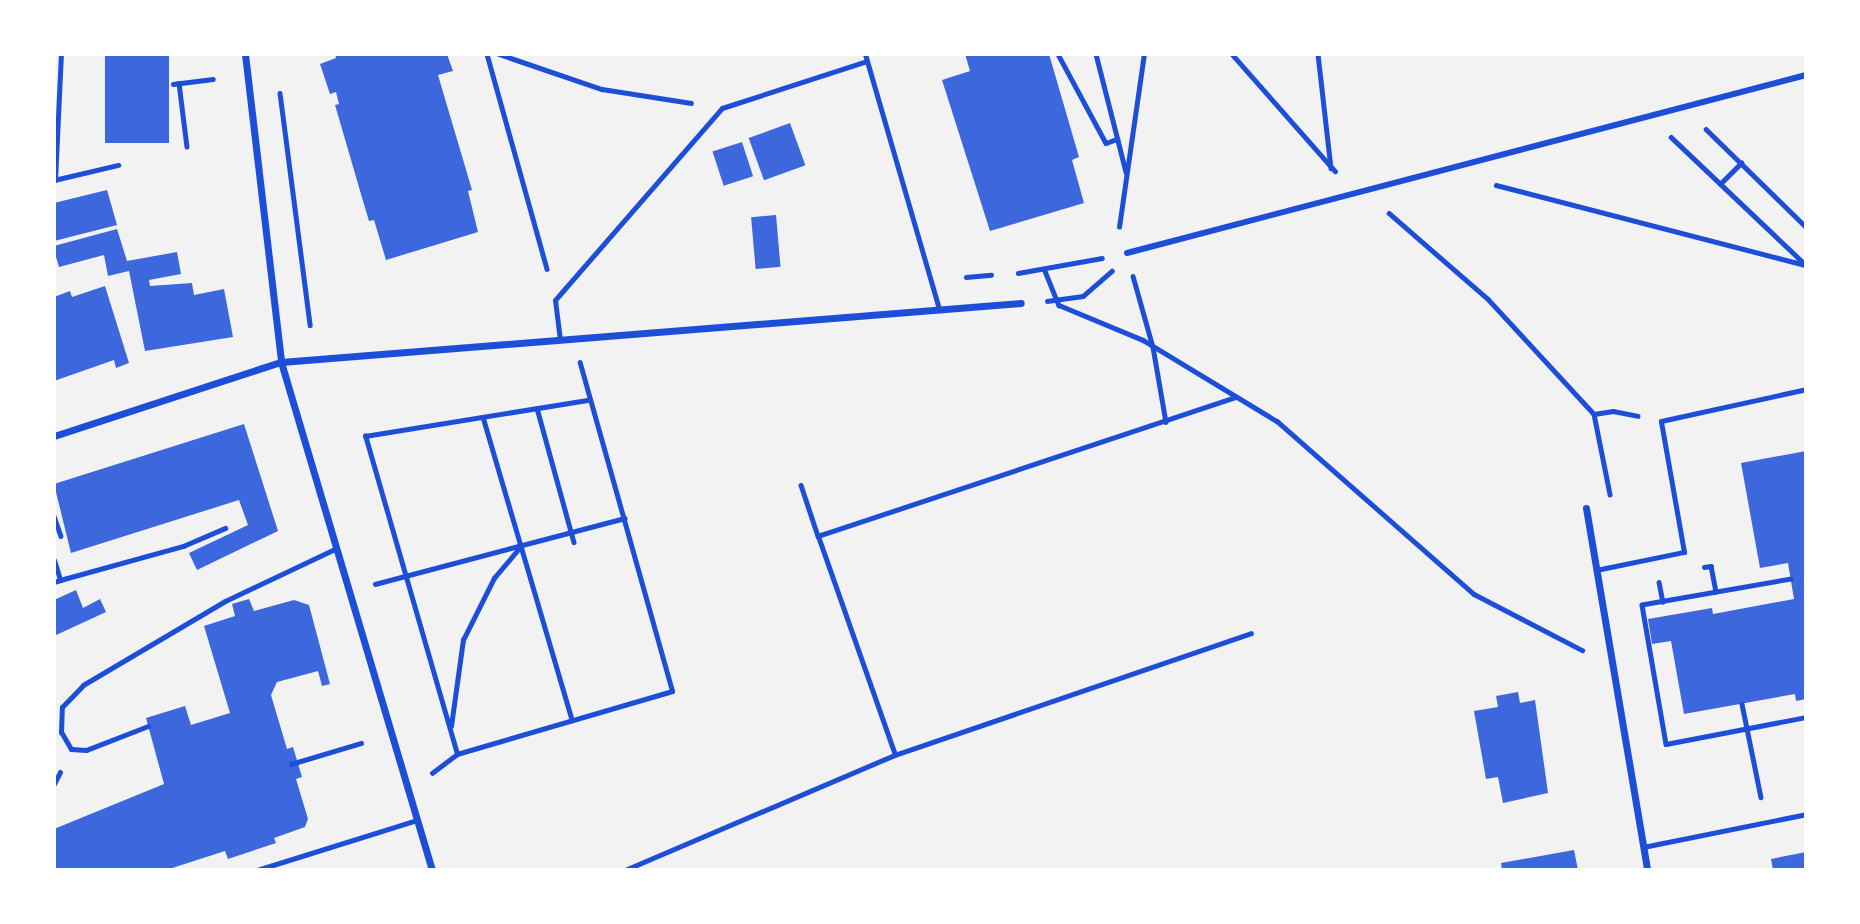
<!DOCTYPE html>
<html>
<head>
<meta charset="utf-8">
<style>
  body { margin:0 }
  #map { position:relative; width:1860px; height:924px; overflow:hidden; background:#f2f2f2; font-family:"DM Sans",sans-serif }
  div>[style] { position:absolute }
  [style*='--x'] { left:calc(var(--x)*1px); top:calc(var(--y)*1px); width:calc(var(--w)*1px); rotate:calc(var(--a)*1deg) }
  .building>* { inset:0; background:#3d67dc; transform-origin:0 0 }
  .path>* { height:4.5px; margin:-2.25px; padding:0 2.25px; transform-origin:2.25px; border-radius:2.25px; background:#1d4ed8 }
  .service>* { height:5px; margin:-2.5px; padding:0 2.5px; transform-origin:2.5px; border-radius:2.5px; background:#1d4ed8 }
  .pedestrian>* { height:6px; margin:-3px; padding:0 3px; transform-origin:3px; border-radius:3px; background:#1d4ed8 }
  .minor>* { height:7px; margin:-3.5px; padding:0 3.5px; transform-origin:3.5px; border-radius:3.5px; background:#1d4ed8 }
  span { translate:-50% -50%; white-space:nowrap; text-align:center; line-height:1.15; -webkit-text-stroke:6px #fff; paint-order:stroke }
  .frame { position:absolute; inset:0; border:56px solid #fff; pointer-events:none }
</style>
</head>
<body>
<div id="map">
  <div class="building">
    <div style="left:105px;top:54px;width:64px;height:89px"></div>
    <div style="clip-path:polygon(335px 54px,447px 54px,453px 71px,438px 75px,472px 190px,468px 191px,478px 232px,386px 260px,374px 220px,369px 221px,363px 201px,335px 105px,339px 104px,336px 92px,330px 94px,320px 64px,336px 58px)"></div>
    <div style="clip-path:polygon(965px 54px,1049px 54px,1079px 157px,1072px 160px,1084px 203px,990px 231px,942px 80px,970px 71px)"></div>
    <div style="left:790px;top:123px;width:45px;height:44px;rotate:70deg"></div>
    <div style="left:742px;top:142px;width:36px;height:31px;rotate:72deg"></div>
    <div style="clip-path:polygon(107px 190px,117px 225px,54px 241px,54px 203px)"></div>
    <div style="left:776px;top:215px;width:52px;height:25px;rotate:85deg"></div>
    <div style="clip-path:polygon(117px 229px,127px 261px,177px 252px,181px 274px,149px 280px,150px 286px,192px 283px,194px 295px,224px 289px,233px 337px,145px 351px,129px 271px,108px 276px,104px 255px,59px 267px,54px 250px,54px 246px)"></div>
    <div style="clip-path:polygon(105px 286px,129px 363px,116px 368px,114px 360px,54px 381px,54px 297px,70px 291px,72px 297px)"></div>
    <div style="clip-path:polygon(244px 424px,278px 531px,197px 570px,189px 553px,248px 525px,239px 500px,71px 553px,54px 484px)"></div>
    <div style="clip-path:polygon(1806px 451px,1806px 699px,1796px 701px,1795px 694px,1684px 714px,1671px 641px,1652px 644px,1648px 619px,1712px 608px,1713px 614px,1794px 599px,1788px 563px,1760px 568px,1741px 463px)"></div>
    <div style="clip-path:polygon(76px 590px,83px 608px,100px 599px,106px 612px,54px 636px,54px 600px)"></div>
    <div style="clip-path:polygon(249px 599px,254px 611px,294px 600px,309px 605px,330px 684px,322px 686px,318px 671px,277px 682px,271px 695px,287px 749px,293px 747px,302px 777px,296px 779px,308px 819px,305px 827px,274px 838px,276px 843px,228px 859px,225px 851px,166px 870px,54px 870px,54px 829px,164px 784px,146px 718px,185px 706px,191px 725px,230px 713px,204px 626px,235px 616px,232px 604px)"></div>
    <div style="clip-path:polygon(1518px 692px,1520px 703px,1535px 700px,1548px 793px,1503px 803px,1498px 777px,1486px 779px,1474px 711px,1498px 707px,1496px 696px)"></div>
    <div style="clip-path:polygon(1574px 850px,1578px 870px,1502px 870px,1501px 863px)"></div>
    <div style="clip-path:polygon(1806px 852px,1806px 870px,1773px 870px,1771px 859px)"></div>
  </div>
  <div class="path">
    <div style="--x:487;--y:54;--w:223;--a:74.4"></div>
    <div style="--x:499;--y:54;--w:109;--a:18.8"></div>
    <div style="--x:602;--y:89;--w:90;--a:8.9"></div>
    <div style="--x:1058;--y:54;--w:101;--a:61.7"></div>
    <div style="--x:1106;--y:143;--w:12;--a:-20"></div>
    <div style="--x:1096;--y:54;--w:122;--a:75.7"></div>
    <div style="--x:1232;--y:54;--w:156;--a:48.6"></div>
    <div style="--x:1318;--y:54;--w:115;--a:83.5"></div>
    <div style="--x:179;--y:83;--w:64;--a:82.9"></div>
    <div style="--x:173;--y:84;--w:40;--a:-7.1"></div>
    <div style="--x:280;--y:93;--w:234;--a:82.6"></div>
    <div style="--x:1706;--y:129;--w:140;--a:44.4"></div>
    <div style="--x:1671;--y:137;--w:183;--a:43.5"></div>
    <div style="--x:1720;--y:184;--w:30;--a:-45"></div>
    <div style="--x:1496;--y:185;--w:320;--a:14.5"></div>
    <div style="--x:1389;--y:213;--w:131;--a:41"></div>
    <div style="--x:1488;--y:299;--w:156;--a:47.3"></div>
    <div style="--x:1594;--y:414;--w:82;--a:78.7"></div>
    <div style="--x:1119;--y:227;--w:175;--a:-81.8"></div>
    <div style="--x:1045;--y:271;--w:37;--a:68"></div>
    <div style="--x:1059;--y:305;--w:91;--a:22.6"></div>
    <div style="--x:1143;--y:340;--w:157;--a:31.2"></div>
    <div style="--x:1277;--y:421;--w:262;--a:41.3"></div>
    <div style="--x:1474;--y:594;--w:122;--a:27.4"></div>
    <div style="--x:1018;--y:273;--w:85;--a:-10.1"></div>
    <div style="--x:1133;--y:276;--w:74;--a:74.3"></div>
    <div style="--x:1153;--y:347;--w:76;--a:80.2"></div>
    <div style="--x:966;--y:277;--w:25;--a:-5"></div>
    <div style="--x:1047;--y:301;--w:36;--a:-8"></div>
    <div style="--x:1083;--y:296;--w:38;--a:-41"></div>
    <div style="--x:537;--y:408;--w:139;--a:74.6"></div>
    <div style="--x:1594;--y:414;--w:19;--a:-9"></div>
    <div style="--x:1613;--y:411;--w:25;--a:11"></div>
    <div style="--x:483;--y:417;--w:316;--a:73.6"></div>
    <div style="--x:801;--y:485;--w:54;--a:71.6"></div>
    <div style="--x:54;--y:516;--w:21;--a:71"></div>
    <div style="--x:1704;--y:567;--w:7;--a:-8"></div>
    <div style="--x:1711;--y:566;--w:26;--a:79"></div>
    <div style="--x:1791;--y:579;--w:151;--a:170.1"></div>
    <div style="--x:1642;--y:605;--w:141;--a:80.2"></div>
    <div style="--x:1666;--y:744;--w:143;--a:-10.9"></div>
    <div style="--x:1659;--y:582;--w:20;--a:79"></div>
    <div style="--x:375;--y:584;--w:258;--a:-14.8"></div>
    <div style="--x:1742;--y:704;--w:95;--a:78.5"></div>
    <div style="--x:451;--y:726;--w:87;--a:-82.1"></div>
    <div style="--x:463;--y:640;--w:69;--a:-63.4"></div>
    <div style="--x:494;--y:578;--w:42;--a:-49.8"></div>
    <div style="--x:457;--y:754;--w:331;--a:-106.1"></div>
    <div style="--x:365;--y:436;--w:225;--a:-9.2"></div>
    <div style="--x:895;--y:755;--w:232;--a:-109.4"></div>
    <div style="--x:818;--y:536;--w:440;--a:-18.4"></div>
    <div style="--x:291;--y:764;--w:73;--a:-16.7"></div>
    <div style="--x:432;--y:773;--w:31;--a:-37"></div>
    <div style="--x:457;--y:754;--w:224;--a:-16.3"></div>
    <div style="--x:672;--y:691;--w:341;--a:-105.7"></div>
    <div style="--x:54;--y:784;--w:13;--a:-63"></div>
    <div style="--x:625;--y:870;--w:293;--a:-23.1"></div>
    <div style="--x:895;--y:755;--w:376;--a:-18.9"></div>
  </div>
  <div class="service">
    <div style="--x:867;--y:61;--w:258;--a:73.8"></div>
    <div style="--x:54;--y:180;--w:66;--a:-13.2"></div>
    <div style="--x:55;--y:180;--w:126;--a:-87.3"></div>
    <div style="--x:560;--y:340;--w:40;--a:-97.1"></div>
    <div style="--x:555;--y:300;--w:254;--a:-49"></div>
    <div style="--x:722;--y:108;--w:152;--a:-18"></div>
    <div style="--x:867;--y:61;--w:7;--a:-106"></div>
    <div style="--x:54;--y:560;--w:21;--a:73"></div>
    <div style="--x:60;--y:580;--w:6;--a:162"></div>
    <div style="--x:1596;--y:570;--w:90;--a:-11.6"></div>
    <div style="--x:1684;--y:552;--w:133;--a:-100"></div>
    <div style="--x:1661;--y:421;--w:148;--a:-12.4"></div>
    <div style="--x:60;--y:580;--w:128;--a:-15.5"></div>
    <div style="--x:183;--y:546;--w:46;--a:-23.2"></div>
    <div style="--x:148;--y:726;--w:66;--a:158.8"></div>
    <div style="--x:86;--y:750;--w:15;--a:-176"></div>
    <div style="--x:71;--y:749;--w:20;--a:-120"></div>
    <div style="--x:61;--y:732;--w:25;--a:-88"></div>
    <div style="--x:62;--y:707;--w:30;--a:-46"></div>
    <div style="--x:83;--y:685;--w:165;--a:-30.6"></div>
    <div style="--x:225;--y:601;--w:122;--a:-25.3"></div>
    <div style="--x:1643;--y:847;--w:166;--a:-11.4"></div>
    <div style="--x:257;--y:870;--w:168;--a:-17.4"></div>
  </div>
  <div class="pedestrian">
    <div style="--x:1127;--y:253;--w:702;--a:-14.69"></div>
  </div>
  <div class="minor">
    <div style="--x:245;--y:54;--w:310;--a:83.3"></div>
    <div style="--x:281;--y:362;--w:530;--a:73.45"></div>
    <div style="--x:54;--y:436;--w:239;--a:-18.1"></div>
    <div style="--x:281;--y:362;--w:742;--a:-4.56"></div>
    <div style="--x:1586;--y:508;--w:367;--a:80.4"></div>
  </div>
  <div class="frame"></div>
</div>
</body>
</html>
